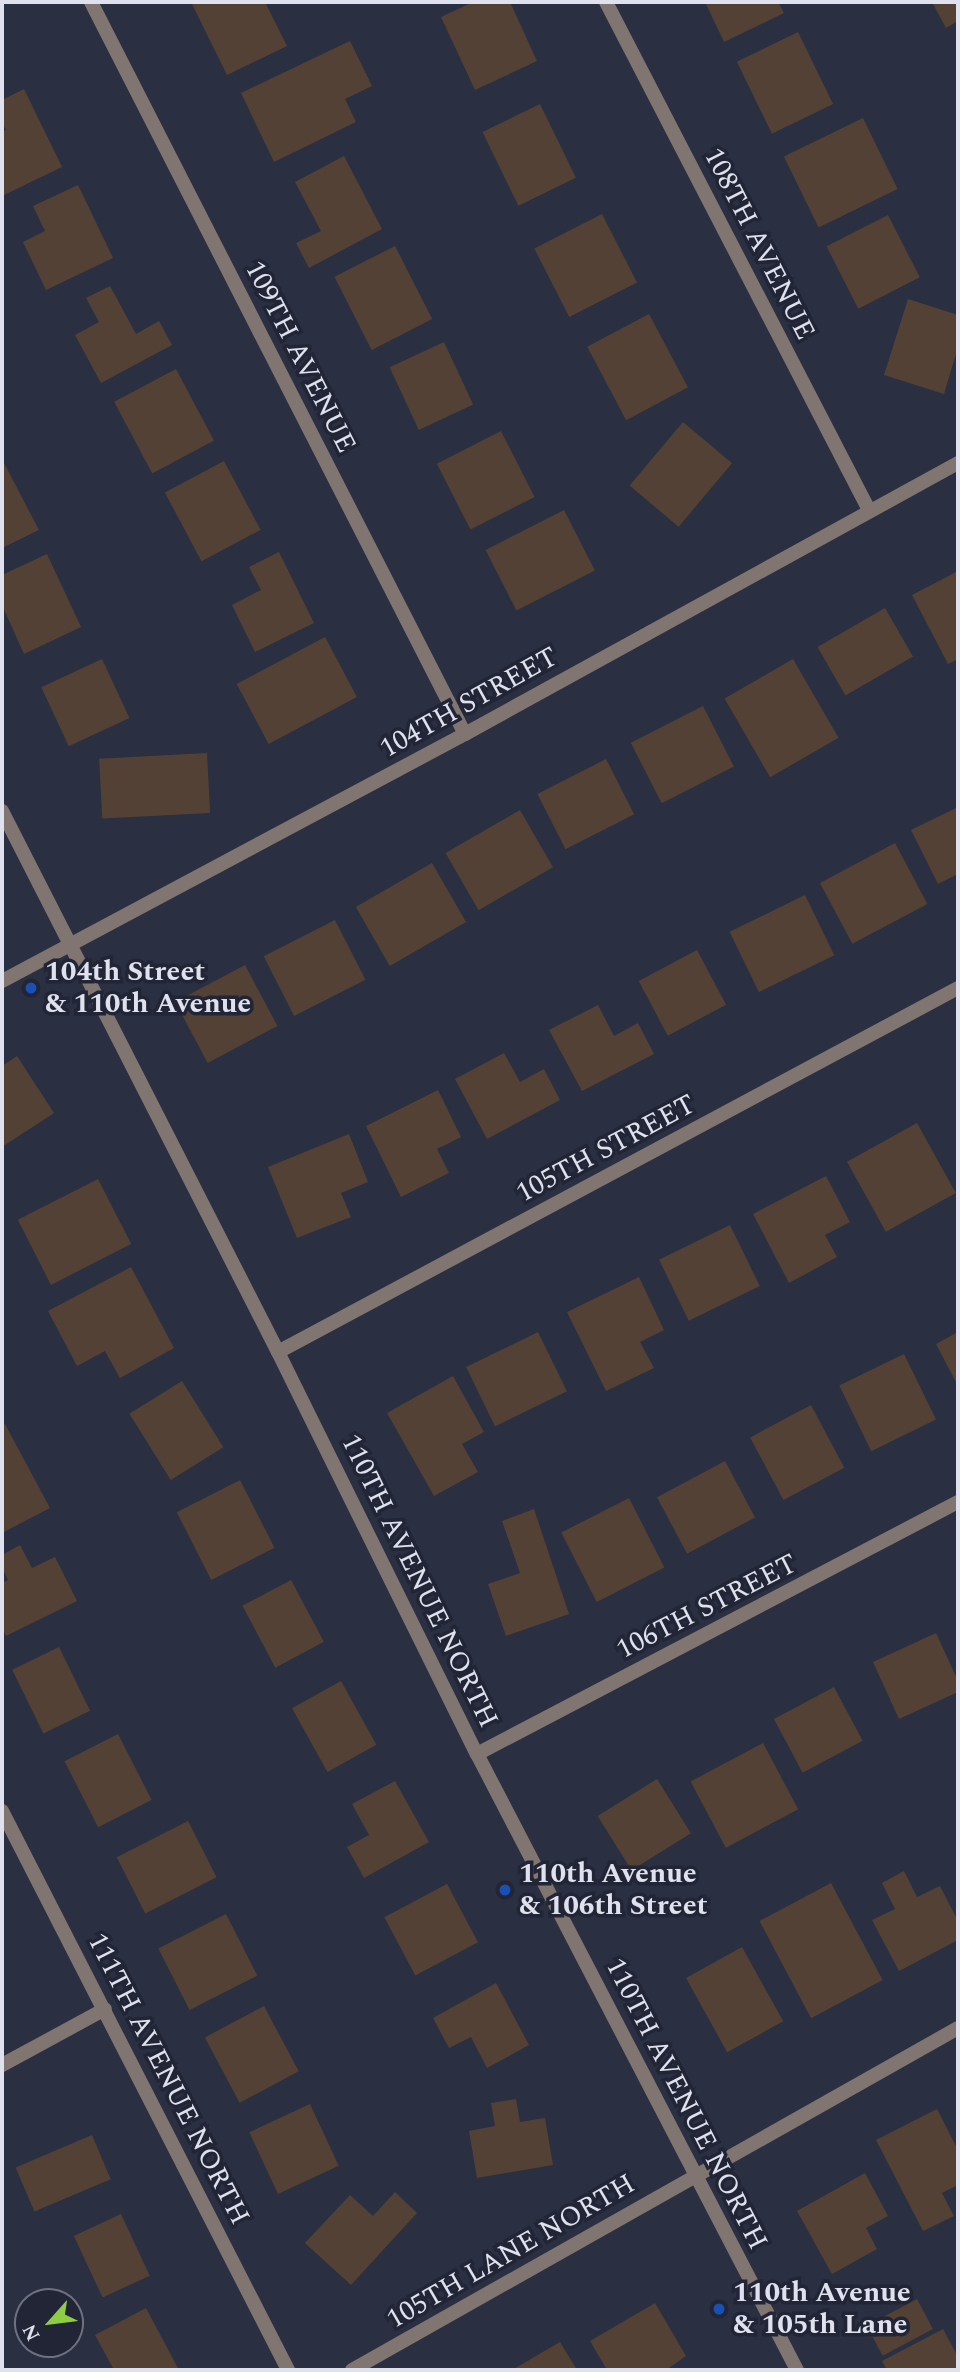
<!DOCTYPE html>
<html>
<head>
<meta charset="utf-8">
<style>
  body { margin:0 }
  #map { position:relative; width:960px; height:2372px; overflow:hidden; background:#2a2f41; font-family:Spectral,serif }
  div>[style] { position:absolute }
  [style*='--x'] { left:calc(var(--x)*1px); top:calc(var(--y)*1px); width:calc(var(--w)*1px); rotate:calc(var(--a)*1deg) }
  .building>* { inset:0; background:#544135; transform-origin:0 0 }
  .minor>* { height:14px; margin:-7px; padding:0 7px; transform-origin:7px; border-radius:7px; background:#807571 }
  .dots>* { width:19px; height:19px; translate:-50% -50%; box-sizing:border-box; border:4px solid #212536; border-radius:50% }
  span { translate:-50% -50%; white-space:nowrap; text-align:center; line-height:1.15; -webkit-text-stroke:7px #212536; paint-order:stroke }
  .street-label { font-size:28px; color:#dfe2ee }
  .poi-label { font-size:28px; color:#dfe2ee; font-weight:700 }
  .left { translate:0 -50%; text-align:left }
  .frame { position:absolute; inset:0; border:4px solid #dfe2ee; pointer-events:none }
  .north { position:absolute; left:14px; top:2288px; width:70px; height:70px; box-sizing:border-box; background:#212536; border:2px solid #6d7180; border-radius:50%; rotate:242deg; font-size:19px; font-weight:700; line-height:28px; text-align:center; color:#dfe2ee }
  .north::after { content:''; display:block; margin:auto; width:24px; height:32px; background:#8dce44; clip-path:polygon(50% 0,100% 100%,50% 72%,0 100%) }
</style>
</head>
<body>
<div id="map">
  <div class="building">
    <div style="clip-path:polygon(191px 2px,265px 2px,287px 46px,227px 75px)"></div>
    <div style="clip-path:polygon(473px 2px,510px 2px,537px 61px,475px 90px,441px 17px)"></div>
    <div style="clip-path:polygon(705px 2px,778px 2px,784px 13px,724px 42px)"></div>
    <div style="clip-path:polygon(932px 2px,958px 2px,958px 21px,946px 28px)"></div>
    <div style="left:798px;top:32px;width:80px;height:68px;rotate:64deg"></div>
    <div style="clip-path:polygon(350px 41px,372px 86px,345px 99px,356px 122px,274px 162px,241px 93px)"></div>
    <div style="clip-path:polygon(24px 89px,62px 167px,2px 196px,2px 132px,6px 130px,2px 123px,2px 100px)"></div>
    <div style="left:540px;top:104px;width:82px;height:64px;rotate:64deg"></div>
    <div style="left:863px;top:118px;width:79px;height:88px;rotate:64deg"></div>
    <div style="clip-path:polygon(344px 156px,382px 229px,309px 268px,296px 243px,321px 231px,295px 182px)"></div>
    <div style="clip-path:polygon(78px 185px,113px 258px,46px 290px,23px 242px,45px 231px,33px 206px)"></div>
    <div style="left:602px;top:214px;width:77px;height:76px;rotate:63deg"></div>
    <div style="left:888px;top:215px;width:70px;height:69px;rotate:63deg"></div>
    <div style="left:395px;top:246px;width:82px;height:68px;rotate:63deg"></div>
    <div style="clip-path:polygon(110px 286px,136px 334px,159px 321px,172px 345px,101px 383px,75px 335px,99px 322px,86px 298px)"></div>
    <div style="clip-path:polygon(908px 299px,958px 315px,958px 347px,944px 394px,884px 375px)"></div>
    <div style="left:649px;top:314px;width:83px;height:70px;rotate:62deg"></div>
    <div style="left:444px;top:342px;width:69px;height:60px;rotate:65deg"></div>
    <div style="left:176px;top:369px;width:81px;height:70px;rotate:62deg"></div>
    <div style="left:683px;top:422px;width:64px;height:83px;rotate:40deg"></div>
    <div style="left:501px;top:431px;width:74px;height:72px;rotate:63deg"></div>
    <div style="clip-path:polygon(2px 459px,39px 530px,2px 548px)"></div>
    <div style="left:224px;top:461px;width:78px;height:67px;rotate:62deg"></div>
    <div style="left:564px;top:510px;width:68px;height:88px;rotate:63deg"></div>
    <div style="clip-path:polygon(279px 552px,314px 623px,255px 652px,232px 605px,261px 590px,249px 567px)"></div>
    <div style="clip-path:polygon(47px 554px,81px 627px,24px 654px,2px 605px,2px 575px)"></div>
    <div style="clip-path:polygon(958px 571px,958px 659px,948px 664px,912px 595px)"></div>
    <div style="left:885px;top:608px;width:56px;height:78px;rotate:60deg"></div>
    <div style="left:325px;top:637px;width:68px;height:100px;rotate:62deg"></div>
    <div style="left:102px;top:659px;width:65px;height:67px;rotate:65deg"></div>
    <div style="left:793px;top:659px;width:91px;height:79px;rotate:60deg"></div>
    <div style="left:703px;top:706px;width:68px;height:81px;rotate:63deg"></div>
    <div style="left:207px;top:753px;width:60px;height:108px;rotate:87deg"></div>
    <div style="left:606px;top:759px;width:62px;height:77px;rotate:63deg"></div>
    <div style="clip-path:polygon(958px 807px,958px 874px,938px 884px,911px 830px)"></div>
    <div style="left:520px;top:810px;width:66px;height:86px;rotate:60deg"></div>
    <div style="left:895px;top:843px;width:69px;height:85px;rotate:62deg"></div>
    <div style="left:432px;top:863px;width:68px;height:88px;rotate:60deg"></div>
    <div style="left:805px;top:895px;width:67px;height:84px;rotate:64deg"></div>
    <div style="left:335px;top:920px;width:67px;height:80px;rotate:63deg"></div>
    <div style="left:697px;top:950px;width:62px;height:66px;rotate:62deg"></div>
    <div style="left:245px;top:965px;width:69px;height:79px;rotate:62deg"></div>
    <div style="clip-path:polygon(598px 1005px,614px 1036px,638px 1023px,654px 1054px,582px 1091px,549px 1030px)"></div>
    <div style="clip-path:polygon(504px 1053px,520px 1082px,544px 1069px,560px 1100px,487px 1139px,455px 1079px)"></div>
    <div style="clip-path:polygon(17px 1056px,54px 1113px,2px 1147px,2px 1066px)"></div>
    <div style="clip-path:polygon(438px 1090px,461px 1137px,437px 1149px,449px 1173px,401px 1197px,366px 1126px)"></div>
    <div style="left:917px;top:1123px;width:80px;height:80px;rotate:61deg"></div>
    <div style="clip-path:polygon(349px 1134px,368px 1182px,341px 1193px,351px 1217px,297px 1238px,268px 1167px)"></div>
    <div style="clip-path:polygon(826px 1176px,850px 1222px,825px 1235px,837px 1257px,789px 1283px,753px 1214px)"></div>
    <div style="left:98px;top:1179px;width:73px;height:90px;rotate:63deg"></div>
    <div style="left:730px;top:1225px;width:68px;height:79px;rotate:64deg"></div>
    <div style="clip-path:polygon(131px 1267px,174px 1348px,120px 1378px,105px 1351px,77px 1366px,48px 1311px)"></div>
    <div style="clip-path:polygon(639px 1277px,664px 1330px,640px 1342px,654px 1368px,606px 1391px,567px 1312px)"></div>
    <div style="left:538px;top:1332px;width:66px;height:80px;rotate:64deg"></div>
    <div style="clip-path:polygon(958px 1332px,958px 1386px,936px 1344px)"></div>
    <div style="left:904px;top:1354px;width:73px;height:72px;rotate:64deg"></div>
    <div style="clip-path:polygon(453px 1376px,484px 1432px,462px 1444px,478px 1472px,434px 1496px,387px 1413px)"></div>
    <div style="left:182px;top:1381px;width:78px;height:62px;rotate:58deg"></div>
    <div style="left:811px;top:1405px;width:71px;height:69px;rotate:62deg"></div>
    <div style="clip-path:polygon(5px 1424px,50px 1508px,2px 1533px,2px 1426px)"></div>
    <div style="left:725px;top:1461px;width:64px;height:77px;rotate:62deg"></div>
    <div style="left:240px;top:1480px;width:76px;height:71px;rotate:63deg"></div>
    <div style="left:629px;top:1498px;width:78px;height:76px;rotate:63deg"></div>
    <div style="clip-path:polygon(534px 1509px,569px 1614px,506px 1636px,488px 1584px,520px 1573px,502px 1521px)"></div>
    <div style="clip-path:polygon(20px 1545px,32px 1568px,55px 1557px,77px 1601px,6px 1636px,2px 1628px,2px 1583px,8px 1580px,2px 1567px,2px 1555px)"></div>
    <div style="left:291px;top:1580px;width:70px;height:55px;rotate:62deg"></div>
    <div style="clip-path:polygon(936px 1633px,958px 1681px,958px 1692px,899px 1719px,873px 1662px)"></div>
    <div style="left:59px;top:1647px;width:71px;height:52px;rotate:64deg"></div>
    <div style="left:341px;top:1681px;width:73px;height:56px;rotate:61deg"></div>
    <div style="left:834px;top:1687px;width:61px;height:68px;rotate:62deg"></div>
    <div style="left:118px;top:1734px;width:74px;height:60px;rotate:63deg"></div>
    <div style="left:763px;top:1743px;width:75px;height:82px;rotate:62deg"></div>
    <div style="left:657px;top:1779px;width:64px;height:70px;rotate:58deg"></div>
    <div style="clip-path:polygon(395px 1781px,429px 1842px,364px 1878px,347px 1847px,369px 1835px,352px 1804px)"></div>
    <div style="left:188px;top:1821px;width:63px;height:80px;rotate:63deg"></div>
    <div style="clip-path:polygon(904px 1871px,917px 1897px,940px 1886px,958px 1921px,958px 1940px,899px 1971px,872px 1920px,895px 1909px,882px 1883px)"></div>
    <div style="left:831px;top:1883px;width:110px;height:81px;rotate:62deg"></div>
    <div style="left:447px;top:1884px;width:66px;height:71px;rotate:62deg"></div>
    <div style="left:226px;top:1914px;width:69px;height:76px;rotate:63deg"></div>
    <div style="left:742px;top:1947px;width:85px;height:64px;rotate:61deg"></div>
    <div style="clip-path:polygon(496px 1983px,529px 2045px,487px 2068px,471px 2037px,449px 2048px,433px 2018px)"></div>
    <div style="left:264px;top:2006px;width:74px;height:67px;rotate:62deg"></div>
    <div style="clip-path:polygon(516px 2099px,520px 2122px,545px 2118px,553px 2165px,477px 2178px,469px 2131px,495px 2126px,491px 2103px)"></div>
    <div style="left:310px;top:2104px;width:68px;height:67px;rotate:65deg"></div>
    <div style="clip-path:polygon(937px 2109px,958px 2150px,958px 2185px,942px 2193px,954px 2216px,923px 2231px,876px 2140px)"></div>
    <div style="left:92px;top:2135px;width:48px;height:83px;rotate:67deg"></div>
    <div style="clip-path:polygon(865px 2173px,888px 2216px,866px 2228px,877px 2249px,832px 2274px,797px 2211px)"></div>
    <div style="clip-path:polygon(395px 2192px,417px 2213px,351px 2285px,305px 2243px,350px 2195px,373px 2216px)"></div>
    <div style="left:121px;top:2214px;width:68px;height:52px;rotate:65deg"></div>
    <div style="left:917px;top:2299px;width:34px;height:57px;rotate:62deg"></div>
    <div style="clip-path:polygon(655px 2303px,686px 2356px,666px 2370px,607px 2370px,590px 2341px)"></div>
    <div style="clip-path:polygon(146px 2308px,179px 2370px,114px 2370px,95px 2335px)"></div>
    <div style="clip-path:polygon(943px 2329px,958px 2357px,958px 2370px,887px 2370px,882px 2361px)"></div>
    <div style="clip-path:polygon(560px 2342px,577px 2370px,512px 2370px)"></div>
  </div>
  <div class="minor">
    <div style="--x:91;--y:2;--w:822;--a:62.94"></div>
    <div style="--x:606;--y:2;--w:572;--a:62.63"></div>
    <div style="--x:2;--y:811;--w:607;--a:62.97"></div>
    <div style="--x:278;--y:1352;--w:449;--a:63.7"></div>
    <div style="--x:477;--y:1754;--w:694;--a:62.55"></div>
    <div style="--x:2;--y:981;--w:525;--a:-28.08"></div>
    <div style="--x:465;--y:734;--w:563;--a:-28.8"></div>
    <div style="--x:278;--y:1352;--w:771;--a:-28.16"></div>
    <div style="--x:477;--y:1754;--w:543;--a:-27.65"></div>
    <div style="--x:2;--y:1811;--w:628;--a:62.9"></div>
    <div style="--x:2;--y:2065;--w:117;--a:-28.5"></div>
    <div style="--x:352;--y:2370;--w:696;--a:-29.44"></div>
  </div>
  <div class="dots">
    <div style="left:31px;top:988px;background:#1a4fb4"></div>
    <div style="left:505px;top:1890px;background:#1a4fb4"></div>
    <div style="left:719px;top:2309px;background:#1a4fb4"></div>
  </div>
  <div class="street-label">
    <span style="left:759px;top:244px;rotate:63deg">108TH AVENUE</span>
    <span style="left:300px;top:357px;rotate:63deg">109TH AVENUE</span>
    <span style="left:469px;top:703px;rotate:-29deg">104TH STREET</span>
    <span style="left:606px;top:1149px;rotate:-28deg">105TH STREET</span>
    <span style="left:419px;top:1581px;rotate:64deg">110TH AVENUE NORTH</span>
    <span style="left:707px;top:1607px;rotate:-27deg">106TH STREET</span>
    <span style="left:168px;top:2079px;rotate:63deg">111TH AVENUE NORTH</span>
    <span style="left:686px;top:2104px;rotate:63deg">110TH AVENUE NORTH</span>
    <span style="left:511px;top:2252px;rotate:-30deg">105TH LANE NORTH</span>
  </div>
  <div class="poi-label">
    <span class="left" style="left:45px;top:988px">104th Street<br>&amp; 110th Avenue</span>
    <span class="left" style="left:519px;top:1890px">110th Avenue<br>&amp; 106th Street</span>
    <span class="left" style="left:733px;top:2309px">110th Avenue<br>&amp; 105th Lane</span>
  </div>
  <div class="frame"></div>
  <div class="north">N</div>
</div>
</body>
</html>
